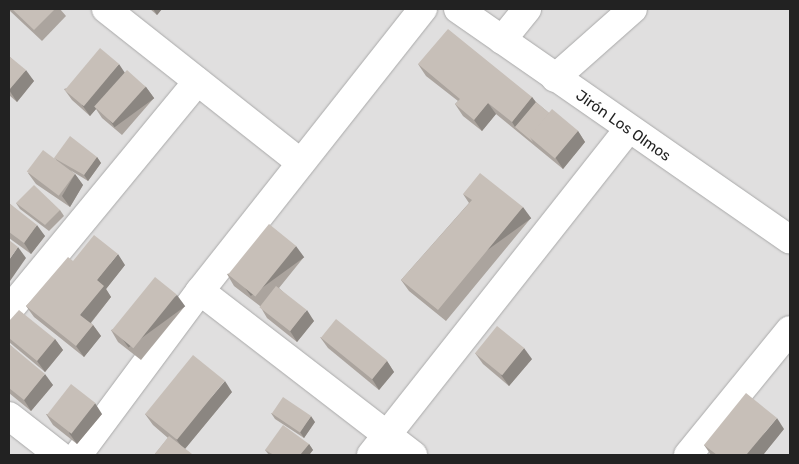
<!DOCTYPE html>
<html>
<head>
<meta charset="utf-8">
<style>
  body { margin:0 }
  #map { position:relative; width:799px; height:464px; overflow:hidden; background:#f2efe9; font-family:Rubik,sans-serif }
  div>[style] { position:absolute }
  [style*='--x'] { left:calc(var(--x)*1px); top:calc(var(--y)*1px); width:calc(var(--w)*1px); rotate:calc(var(--a)*1deg) }
  .residential>* { inset:0; background:#e0dfdf; transform-origin:0 0 }
  .roads { filter:drop-shadow(0 0 1px #a9a9a9) drop-shadow(0 0 1px #a9a9a9) }
  .minor>* { height:28px; margin:-14px; padding:0 14px; transform-origin:14px; border-radius:14px; background:#fff }
  .wall>* { inset:0; background:#aba49e }
  .shaded-wall>* { inset:0; background:#8b8681; transform-origin:0 0 }
  .building>* { inset:0; background:#c7bfb8; transform-origin:0 0 }
  span { translate:-50% -50%; white-space:nowrap; text-align:center; line-height:1.15; -webkit-text-stroke:4px #fff; paint-order:stroke }
  .street-label { font-size:15px; color:#222 }
  .frame { position:absolute; inset:0; border:10px solid #222; pointer-events:none }
</style>
</head>
<body>
<div id="map">
  <div class="residential">
    <div style="left:9px;top:9px;width:781px;height:446px"></div>
  </div>
  <div class="roads">
    <div class="minor">
      <div style="--x:106;--y:9;--w:248;--a:38.3"></div>
      <div style="--x:458;--y:9;--w:404;--a:34.8"></div>
      <div style="--x:502;--y:40;--w:40;--a:-51"></div>
      <div style="--x:555;--y:78;--w:104;--a:-41.5"></div>
      <div style="--x:200;--y:291;--w:269;--a:37.6"></div>
      <div style="--x:9;--y:310;--w:296;--a:-50.5"></div>
      <div style="--x:9;--y:416;--w:63;--a:38"></div>
      <div style="--x:78;--y:455;--w:204;--a:-53.4"></div>
      <div style="--x:200;--y:291;--w:360;--a:-51.7"></div>
      <div style="--x:371;--y:455;--w:414;--a:-51.7"></div>
      <div style="--x:688;--y:455;--w:161;--a:-50.8"></div>
    </div>
  </div>
  <div class="wall">
    <div style="clip-path:polygon(9px 9px,60px 9px,66px 16px,42px 41px,9px 10px)"></div>
    <div style="clip-path:polygon(150px 9px,162px 9px,157px 15px)"></div>
    <div style="clip-path:polygon(9px 56px,34px 81px,17px 102px,9px 95px)"></div>
    <div style="clip-path:polygon(418px 64px,532px 97px,536px 102px,549px 113px,578px 131px,585px 142px,563px 169px,496px 114px,482px 131px,463px 116px,455px 104px,458px 101px,426px 76px)"></div>
    <div style="clip-path:polygon(125px 73px,146px 87px,154px 98px,122px 135px,102px 118px,96px 109px,90px 116px,72px 100px,64px 89px)"></div>
    <div style="clip-path:polygon(97px 157px,101px 163px,88px 181px,70px 170px,75px 174px,83px 185px,70px 207px,36px 184px,28px 173px,56px 160px,54px 158px)"></div>
    <div style="clip-path:polygon(463px 194px,531px 218px,446px 321px,409px 291px,401px 280px,469px 203px)"></div>
    <div style="clip-path:polygon(9px 203px,45px 236px,31px 254px,9px 238px)"></div>
    <div style="clip-path:polygon(16px 203px,60px 210px,64px 216px,49px 231px,20px 209px)"></div>
    <div style="clip-path:polygon(304px 257px,279px 288px,314px 321px,297px 342px,267px 318px,260px 306px,234px 286px,227px 274px)"></div>
    <div style="clip-path:polygon(73px 261px,125px 265px,106px 289px,111px 297px,91px 323px,93px 325px,101px 336px,84px 357px,34px 317px,26px 306px)"></div>
    <div style="clip-path:polygon(185px 306px,141px 360px,118px 342px,111px 330px)"></div>
    <div style="clip-path:polygon(9px 321px,55px 339px,63px 350px,45px 372px,9px 342px)"></div>
    <div style="clip-path:polygon(320px 337px,387px 361px,394px 372px,379px 390px,328px 348px)"></div>
    <div style="clip-path:polygon(9px 344px,53px 385px,31px 411px,9px 393px)"></div>
    <div style="clip-path:polygon(475px 353px,532px 359px,509px 386px,483px 364px)"></div>
    <div style="clip-path:polygon(232px 392px,185px 449px,192px 455px,154px 455px,168px 438px,153px 425px,145px 414px)"></div>
    <div style="clip-path:polygon(271px 413px,315px 422px,304px 438px,275px 419px)"></div>
    <div style="clip-path:polygon(46px 414px,102px 414px,77px 444px,53px 425px)"></div>
    <div style="clip-path:polygon(784px 429px,763px 455px,711px 455px,704px 445px)"></div>
    <div style="clip-path:polygon(309px 444px,313px 450px,309px 455px,269px 455px,265px 450px)"></div>
  </div>
  <div class="shaded-wall">
    <div style="clip-path:polygon(153px 9px,162px 9px,157px 15px)"></div>
    <div style="clip-path:polygon(119px 64px,127px 76px,95px 107px,96px 109px,90px 116px,82px 105px)"></div>
    <div style="clip-path:polygon(26px 70px,34px 81px,17px 102px,9px 90px)"></div>
    <div style="left:146px;top:87px;width:14px;height:49px;rotate:54deg"></div>
    <div style="clip-path:polygon(532px 97px,540px 108px,515px 127px,512px 122px)"></div>
    <div style="clip-path:polygon(488px 103px,496px 114px,482px 131px,474px 120px)"></div>
    <div style="clip-path:polygon(578px 131px,585px 142px,563px 169px,555px 157px)"></div>
    <div style="clip-path:polygon(97px 157px,101px 163px,88px 181px,84px 175px)"></div>
    <div style="clip-path:polygon(75px 174px,83px 185px,70px 207px,62px 196px)"></div>
    <div style="left:523px;top:207px;width:14px;height:134px;rotate:54deg"></div>
    <div style="clip-path:polygon(37px 225px,45px 236px,31px 254px,24px 243px)"></div>
    <div style="left:296px;top:246px;width:14px;height:66px;rotate:54deg"></div>
    <div style="clip-path:polygon(18px 247px,26px 258px,10px 281px,9px 280px,9px 260px)"></div>
    <div style="clip-path:polygon(118px 254px,125px 265px,106px 289px,111px 297px,88px 326px,80px 315px,97px 280px)"></div>
    <div style="left:177px;top:295px;width:14px;height:70px;rotate:54deg"></div>
    <div style="clip-path:polygon(307px 310px,314px 321px,297px 342px,290px 331px)"></div>
    <div style="clip-path:polygon(93px 325px,101px 336px,84px 357px,76px 346px)"></div>
    <div style="clip-path:polygon(55px 339px,63px 350px,45px 372px,37px 361px)"></div>
    <div style="clip-path:polygon(524px 348px,532px 359px,509px 386px,501px 375px)"></div>
    <div style="clip-path:polygon(387px 361px,394px 372px,379px 390px,372px 379px)"></div>
    <div style="clip-path:polygon(45px 374px,53px 385px,31px 411px,24px 400px)"></div>
    <div style="clip-path:polygon(225px 381px,232px 392px,184px 450px,176px 439px)"></div>
    <div style="clip-path:polygon(95px 403px,102px 414px,77px 444px,69px 433px)"></div>
    <div style="clip-path:polygon(311px 416px,315px 422px,304px 438px,300px 432px)"></div>
    <div style="clip-path:polygon(777px 418px,784px 429px,763px 455px,746px 455px)"></div>
    <div style="clip-path:polygon(309px 444px,313px 450px,309px 455px,300px 455px)"></div>
  </div>
  <div class="building">
    <div style="clip-path:polygon(12px 9px,55px 9px,34px 30px)"></div>
    <div style="clip-path:polygon(448px 29px,532px 97px,512px 122px,488px 103px,474px 120px,455px 104px,460px 99px,418px 64px)"></div>
    <div style="left:100px;top:48px;width:25px;height:55px;rotate:40deg"></div>
    <div style="clip-path:polygon(9px 56px,26px 70px,9px 90px)"></div>
    <div style="left:127px;top:70px;width:25px;height:49px;rotate:42deg"></div>
    <div style="clip-path:polygon(536px 102px,549px 113px,530px 137px,533px 142px,515px 127px)"></div>
    <div style="left:552px;top:109px;width:34px;height:36px;rotate:40deg"></div>
    <div style="clip-path:polygon(70px 136px,97px 157px,84px 175px,54px 158px)"></div>
    <div style="left:43px;top:150px;width:40px;height:27px;rotate:37deg"></div>
    <div style="clip-path:polygon(480px 173px,523px 207px,438px 310px,401px 280px,472px 200px,463px 194px)"></div>
    <div style="clip-path:polygon(34px 185px,60px 210px,45px 225px,16px 203px)"></div>
    <div style="clip-path:polygon(9px 203px,37px 225px,24px 243px,9px 232px)"></div>
    <div style="left:269px;top:224px;width:35px;height:65px;rotate:39deg"></div>
    <div style="clip-path:polygon(94px 235px,118px 254px,97px 280px,104px 286px,80px 315px,93px 325px,76px 346px,26px 306px,68px 257px,73px 261px)"></div>
    <div style="clip-path:polygon(9px 240px,18px 247px,9px 260px)"></div>
    <div style="left:155px;top:277px;width:28px;height:69px;rotate:39deg"></div>
    <div style="left:276px;top:286px;width:39px;height:27px;rotate:38deg"></div>
    <div style="clip-path:polygon(19px 310px,55px 339px,37px 361px,9px 338px,9px 321px)"></div>
    <div style="left:336px;top:319px;width:66px;height:24px;rotate:39deg"></div>
    <div style="left:497px;top:326px;width:35px;height:35px;rotate:39deg"></div>
    <div style="clip-path:polygon(9px 344px,45px 374px,24px 400px,9px 388px)"></div>
    <div style="left:193px;top:355px;width:41px;height:76px;rotate:39deg"></div>
    <div style="left:71px;top:384px;width:31px;height:39px;rotate:38deg"></div>
    <div style="clip-path:polygon(746px 393px,777px 418px,746px 455px,717px 455px,704px 445px)"></div>
    <div style="left:283px;top:397px;width:34px;height:20px;rotate:34deg"></div>
    <div style="clip-path:polygon(283px 425px,309px 444px,300px 455px,274px 455px,265px 450px)"></div>
    <div style="clip-path:polygon(169px 436px,192px 454px,191px 455px,154px 455px)"></div>
  </div>
  <div class="street-label">
    <span style="left:623px;top:126px;rotate:35deg">Jirón Los Olmos</span>
  </div>
  <div class="frame"></div>
</div>
</body>
</html>
